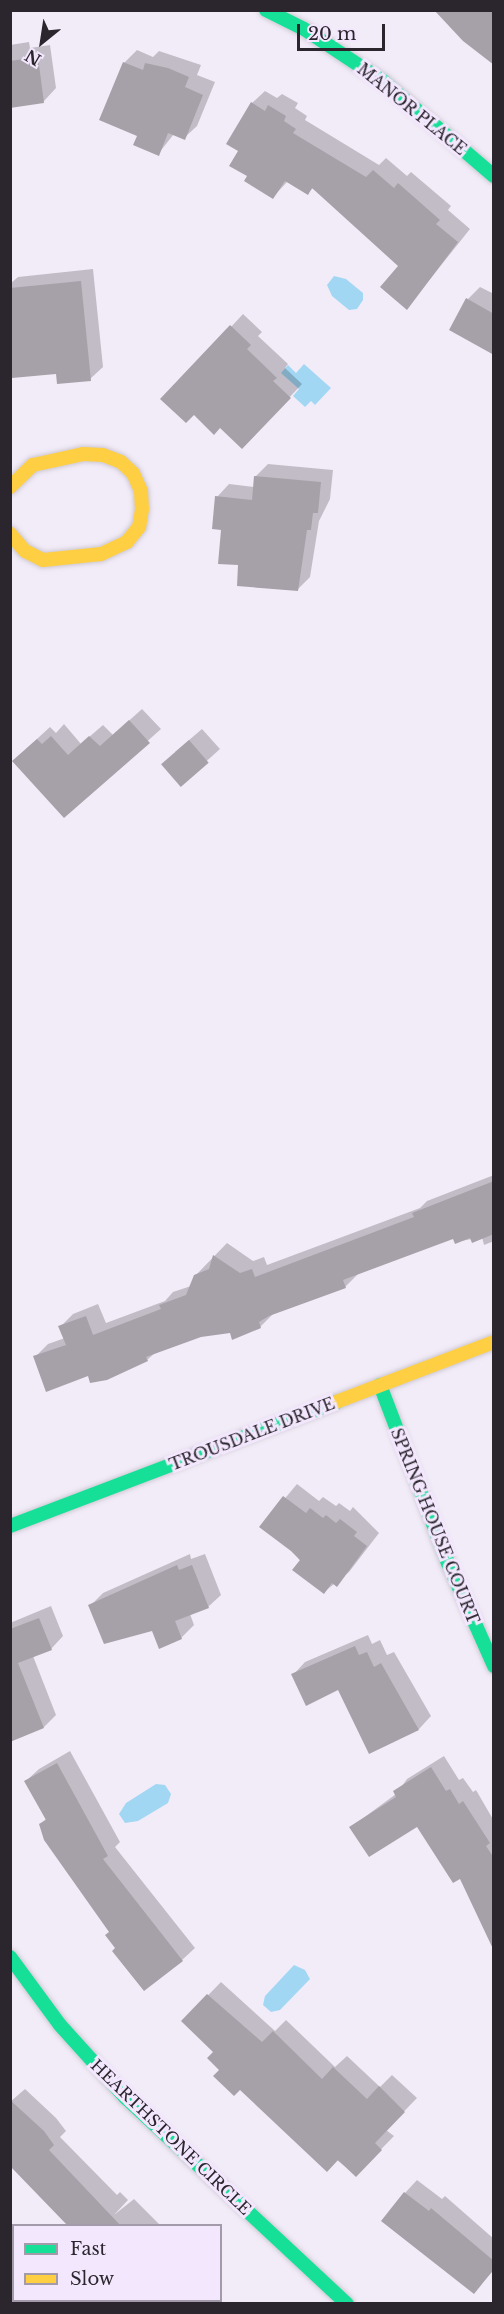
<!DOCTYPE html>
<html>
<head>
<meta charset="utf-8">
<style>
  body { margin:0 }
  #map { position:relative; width:504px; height:2314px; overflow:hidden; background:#f2ecf8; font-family:"Libre Baskerville",serif }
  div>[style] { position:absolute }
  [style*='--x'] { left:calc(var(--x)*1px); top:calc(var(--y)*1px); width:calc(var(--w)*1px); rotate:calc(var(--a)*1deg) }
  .water>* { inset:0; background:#a2d7f4 }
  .shadow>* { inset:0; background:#0003 }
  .building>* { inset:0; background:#a6a1a9; transform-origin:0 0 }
  .roads { filter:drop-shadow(0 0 2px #cec9d3) drop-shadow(0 0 2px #cec9d3) }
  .fast>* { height:14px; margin:-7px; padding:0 7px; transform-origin:7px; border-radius:7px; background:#16e098 }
  .slow>* { height:14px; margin:-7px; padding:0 7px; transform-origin:7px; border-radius:7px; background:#ffcf43 }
  span { translate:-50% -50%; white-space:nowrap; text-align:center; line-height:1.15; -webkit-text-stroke:6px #f3e7fd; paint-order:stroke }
  .street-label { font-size:16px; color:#2b262e }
  .frame { position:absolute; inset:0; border:12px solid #2b262e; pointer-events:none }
  .legend { position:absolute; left:12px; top:2224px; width:210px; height:78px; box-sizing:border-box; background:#f3e7fd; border:2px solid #a39aaa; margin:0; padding:8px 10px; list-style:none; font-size:18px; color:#2b262e }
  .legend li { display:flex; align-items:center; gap:12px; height:30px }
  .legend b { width:30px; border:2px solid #a39aaa }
  .north { position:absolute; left:12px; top:12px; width:60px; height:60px; -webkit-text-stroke:4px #f3e7fd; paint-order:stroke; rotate:210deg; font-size:16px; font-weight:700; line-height:24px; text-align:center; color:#2b262e }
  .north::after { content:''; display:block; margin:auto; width:21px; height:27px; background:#2b262e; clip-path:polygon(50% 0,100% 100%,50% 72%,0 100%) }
  .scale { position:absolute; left:297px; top:24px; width:88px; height:27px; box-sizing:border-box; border:3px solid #2b262e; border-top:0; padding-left:8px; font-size:18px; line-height:21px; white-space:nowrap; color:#2b262e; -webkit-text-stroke:4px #f3e7fd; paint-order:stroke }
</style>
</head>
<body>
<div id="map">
  <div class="water">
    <div style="clip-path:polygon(334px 276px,346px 279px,363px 293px,363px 300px,357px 309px,349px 310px,332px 296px,327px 285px)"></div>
    <div style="clip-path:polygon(304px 364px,331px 388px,315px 405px,311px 401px,305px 407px,293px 396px,299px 389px,281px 373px,288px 365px,296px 373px)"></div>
    <div style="clip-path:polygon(156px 1784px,165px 1785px,171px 1794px,168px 1803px,138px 1821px,125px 1823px,119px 1814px,126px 1803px)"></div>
    <div style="clip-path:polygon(294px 1965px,305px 1970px,310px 1979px,280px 2010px,271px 2012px,263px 2005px,265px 1996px)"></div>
  </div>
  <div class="shadow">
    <div style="clip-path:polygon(29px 42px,30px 48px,50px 45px,56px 88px,44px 101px,10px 107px,10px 45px)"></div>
    <div style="clip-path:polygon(137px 50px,153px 57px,159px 51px,201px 65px,197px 75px,215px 82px,197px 126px,184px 138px,174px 134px,158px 154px,139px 136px,124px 63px)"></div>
    <div style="clip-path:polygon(265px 91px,277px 98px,282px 94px,298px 103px,295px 108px,307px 116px,305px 120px,379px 165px,386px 158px,407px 176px,411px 172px,451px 206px,448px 210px,470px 229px,407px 308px,400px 266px,313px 188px,307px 194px,288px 181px,273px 197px,249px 175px,240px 151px,252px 103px)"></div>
    <div style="clip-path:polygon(93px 269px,103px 367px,90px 379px,57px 372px,10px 376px,10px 284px,18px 277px)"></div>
    <div style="clip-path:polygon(480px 287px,494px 294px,494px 353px,468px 299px)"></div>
    <div style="clip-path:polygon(243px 314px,262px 332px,258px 336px,288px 364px,285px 368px,302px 384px,254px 435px,220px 426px,231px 327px)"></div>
    <div style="clip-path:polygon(268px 464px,333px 470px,330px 499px,319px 521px,310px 577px,297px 590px,240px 564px,223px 528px,217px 497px,229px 484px,254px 487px,255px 477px)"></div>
    <div style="clip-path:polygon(142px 709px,161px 729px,64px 816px,26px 749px,50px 727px,56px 733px,64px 724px,81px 744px,103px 725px,113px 735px)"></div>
    <div style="clip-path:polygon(202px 729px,220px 749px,180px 785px,175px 752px)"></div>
    <div style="clip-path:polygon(494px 1175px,494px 1241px,484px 1245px,482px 1237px,456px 1242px,454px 1237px,358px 1274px,345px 1287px,273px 1314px,260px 1327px,200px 1335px,156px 1352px,147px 1360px,89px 1374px,35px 1357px,48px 1344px,65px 1338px,60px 1327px,73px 1314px,98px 1304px,106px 1323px,165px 1301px,173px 1292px,191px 1286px,195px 1276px,227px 1243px,253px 1261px,264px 1257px,267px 1265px,420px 1208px,427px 1201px)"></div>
    <div style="clip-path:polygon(297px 1484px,319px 1501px,323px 1497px,336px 1506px,339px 1503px,350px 1511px,353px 1507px,379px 1533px,349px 1572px,324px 1592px,292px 1550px,261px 1527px)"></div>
    <div style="clip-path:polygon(190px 1554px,191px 1559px,205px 1554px,221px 1595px,208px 1607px,190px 1614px,194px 1625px,181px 1638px,90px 1606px,103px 1593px)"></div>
    <div style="clip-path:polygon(51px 1606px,63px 1636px,51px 1649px,33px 1656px,56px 1715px,44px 1727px,10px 1740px,10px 1623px)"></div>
    <div style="clip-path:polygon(368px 1635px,372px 1644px,380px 1640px,387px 1655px,394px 1652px,431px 1716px,419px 1729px,370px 1752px,339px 1688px,293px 1675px,305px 1662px)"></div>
    <div style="clip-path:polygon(70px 1751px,120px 1842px,115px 1847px,195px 1948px,182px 1960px,117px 1948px,111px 1931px,40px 1824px,47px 1818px,26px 1781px,39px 1769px)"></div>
    <div style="clip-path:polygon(444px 1756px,459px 1780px,463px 1778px,473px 1792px,476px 1790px,494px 1821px,494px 1948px,460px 1877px,417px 1825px,351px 1827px,396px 1794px,407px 1779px)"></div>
    <div style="clip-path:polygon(221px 1982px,275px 2031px,286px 2020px,335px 2067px,347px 2056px,380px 2087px,392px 2075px,417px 2098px,386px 2130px,394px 2136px,356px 2175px,221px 2069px,215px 2052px,183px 2021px)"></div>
    <div style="clip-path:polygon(25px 2089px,56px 2118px,66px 2131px,60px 2137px,117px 2195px,120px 2192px,128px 2200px,114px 2215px,134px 2199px,161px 2226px,70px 2226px,10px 2102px)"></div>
    <div style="clip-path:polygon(417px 2180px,442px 2199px,445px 2196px,494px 2239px,494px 2270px,474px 2292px,405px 2193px)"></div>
    <div style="clip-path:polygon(142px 2300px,161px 2300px,158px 2304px)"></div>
  </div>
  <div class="building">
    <div style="clip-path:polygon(434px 10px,494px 10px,494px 65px,463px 41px)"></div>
    <div style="clip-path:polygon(38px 57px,44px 103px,10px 108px,10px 61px)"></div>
    <div style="clip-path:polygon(123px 62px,143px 70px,145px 63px,168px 68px,189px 77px,185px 87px,203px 95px,185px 140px,168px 133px,159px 156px,133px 145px,137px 136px,99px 120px)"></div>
    <div style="clip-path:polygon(251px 102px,265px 111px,268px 105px,286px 116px,284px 121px,296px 129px,293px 133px,366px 177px,373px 170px,394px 188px,398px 183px,440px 220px,436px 224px,458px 242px,407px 310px,380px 287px,398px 266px,312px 188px,308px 195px,285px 181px,273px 199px,244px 181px,247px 176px,229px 166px,238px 151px,226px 144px)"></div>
    <div style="clip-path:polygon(81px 281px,91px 381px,57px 384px,56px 374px,12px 378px,10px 288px)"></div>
    <div style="clip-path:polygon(466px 298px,494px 314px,494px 355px,449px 330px)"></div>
    <div style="clip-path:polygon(230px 325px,251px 345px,247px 349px,277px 378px,273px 381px,291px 398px,242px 449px,220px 428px,214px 435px,194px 415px,186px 423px,160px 399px)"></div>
    <div style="clip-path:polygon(254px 476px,321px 482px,318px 513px,313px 513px,311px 530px,307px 530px,298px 591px,237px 586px,238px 565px,218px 564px,221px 530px,212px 529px,215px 496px,252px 500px)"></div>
    <div style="clip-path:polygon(129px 720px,150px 743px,64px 818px,12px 761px,37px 739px,42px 744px,51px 736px,68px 755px,89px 736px,100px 746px)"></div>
    <div style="left:189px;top:740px;width:30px;height:37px;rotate:49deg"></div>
    <div style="clip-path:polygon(494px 1181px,494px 1234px,472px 1243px,470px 1238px,455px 1244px,453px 1239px,343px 1280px,346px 1288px,269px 1316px,259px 1322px,261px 1328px,232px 1340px,230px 1333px,201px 1337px,146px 1357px,148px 1361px,107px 1380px,90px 1383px,88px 1376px,46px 1392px,33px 1356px,66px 1345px,58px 1326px,86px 1316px,93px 1335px,161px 1309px,159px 1305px,186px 1295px,194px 1275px,209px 1269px,213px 1255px,240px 1273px,252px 1269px,255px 1277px,414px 1217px,412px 1213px)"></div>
    <div style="clip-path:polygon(283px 1496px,306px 1513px,310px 1508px,323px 1518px,326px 1515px,336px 1523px,340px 1519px,357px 1532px,354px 1536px,367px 1546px,337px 1587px,332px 1583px,324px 1594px,292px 1570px,300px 1560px,291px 1551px,259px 1527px)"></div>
    <div style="clip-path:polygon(177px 1565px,179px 1570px,192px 1565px,209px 1608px,175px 1621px,182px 1639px,159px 1649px,152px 1631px,104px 1644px,88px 1605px)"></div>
    <div style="clip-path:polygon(39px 1618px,52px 1650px,18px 1663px,44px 1728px,10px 1742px,10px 1629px)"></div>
    <div style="clip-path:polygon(355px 1646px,359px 1655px,367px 1652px,374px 1667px,381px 1663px,419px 1730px,369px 1754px,338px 1690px,306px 1706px,291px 1674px)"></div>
    <div style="clip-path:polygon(57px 1763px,108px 1856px,103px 1859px,183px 1961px,144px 1991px,112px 1951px,115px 1948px,105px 1935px,109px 1932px,44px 1840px,39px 1824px,46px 1820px,24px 1781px)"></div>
    <div style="clip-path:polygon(431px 1767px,446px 1791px,450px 1789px,459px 1804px,463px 1801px,490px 1843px,486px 1846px,494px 1858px,494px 1951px,460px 1879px,453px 1883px,417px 1827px,369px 1857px,349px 1827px,396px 1797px,393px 1791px)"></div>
    <div style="clip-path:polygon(207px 1994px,262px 2042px,273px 2031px,322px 2079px,333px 2067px,367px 2099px,379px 2086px,405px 2112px,375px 2143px,382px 2150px,356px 2177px,338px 2160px,327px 2172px,240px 2090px,234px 2096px,213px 2076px,219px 2070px,207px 2058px,213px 2052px,181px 2021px)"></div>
    <div style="clip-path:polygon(10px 2100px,44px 2131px,54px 2145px,49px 2150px,121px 2226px,68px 2226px,10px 2166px)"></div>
    <div style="clip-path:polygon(404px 2192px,429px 2211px,431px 2208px,494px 2261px,494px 2269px,474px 2294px,381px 2221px)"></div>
  </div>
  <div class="roads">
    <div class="fast">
      <div style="--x:266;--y:10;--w:42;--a:26.6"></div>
      <div style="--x:304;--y:29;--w:95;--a:33.4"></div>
      <div style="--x:383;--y:81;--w:146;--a:40.6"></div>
      <div style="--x:380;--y:1385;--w:191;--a:69.1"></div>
      <div style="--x:448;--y:1563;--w:113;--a:65.9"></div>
      <div style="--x:10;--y:1526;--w:349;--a:-20.8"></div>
      <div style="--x:10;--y:1957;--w:84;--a:53.7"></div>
      <div style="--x:60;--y:2025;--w:98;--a:47.9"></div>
      <div style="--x:126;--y:2098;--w:302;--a:43"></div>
    </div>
    <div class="slow">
      <div style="--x:10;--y:487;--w:32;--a:-44"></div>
      <div style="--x:33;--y:465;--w:51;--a:-12.4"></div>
      <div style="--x:83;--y:454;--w:20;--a:3"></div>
      <div style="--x:103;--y:455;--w:19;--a:21"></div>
      <div style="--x:121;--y:462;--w:16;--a:43"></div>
      <div style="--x:133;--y:473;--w:20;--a:66"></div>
      <div style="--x:141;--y:491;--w:18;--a:87"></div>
      <div style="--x:142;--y:509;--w:18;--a:99"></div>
      <div style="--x:139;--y:527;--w:19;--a:129"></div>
      <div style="--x:127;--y:542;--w:29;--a:155"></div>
      <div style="--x:101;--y:554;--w:58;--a:174.1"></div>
      <div style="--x:43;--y:560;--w:20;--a:-153"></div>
      <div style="--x:25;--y:551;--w:23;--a:-131"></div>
      <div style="--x:336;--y:1402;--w:169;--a:-20.8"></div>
    </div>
  </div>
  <div class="street-label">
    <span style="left:412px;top:109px;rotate:39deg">MANOR PLACE</span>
    <span style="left:252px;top:1434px;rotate:-21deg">TROUSDALE DRIVE</span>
    <span style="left:435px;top:1526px;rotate:68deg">SPRING HOUSE COURT</span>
    <span style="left:171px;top:2137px;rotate:44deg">HEARTHSTONE CIRCLE</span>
  </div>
  <div class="frame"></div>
  <ul class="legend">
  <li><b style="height:8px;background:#16e098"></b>Fast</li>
  <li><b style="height:8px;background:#ffcf43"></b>Slow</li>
  </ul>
  <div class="north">N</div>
  <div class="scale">20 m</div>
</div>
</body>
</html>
